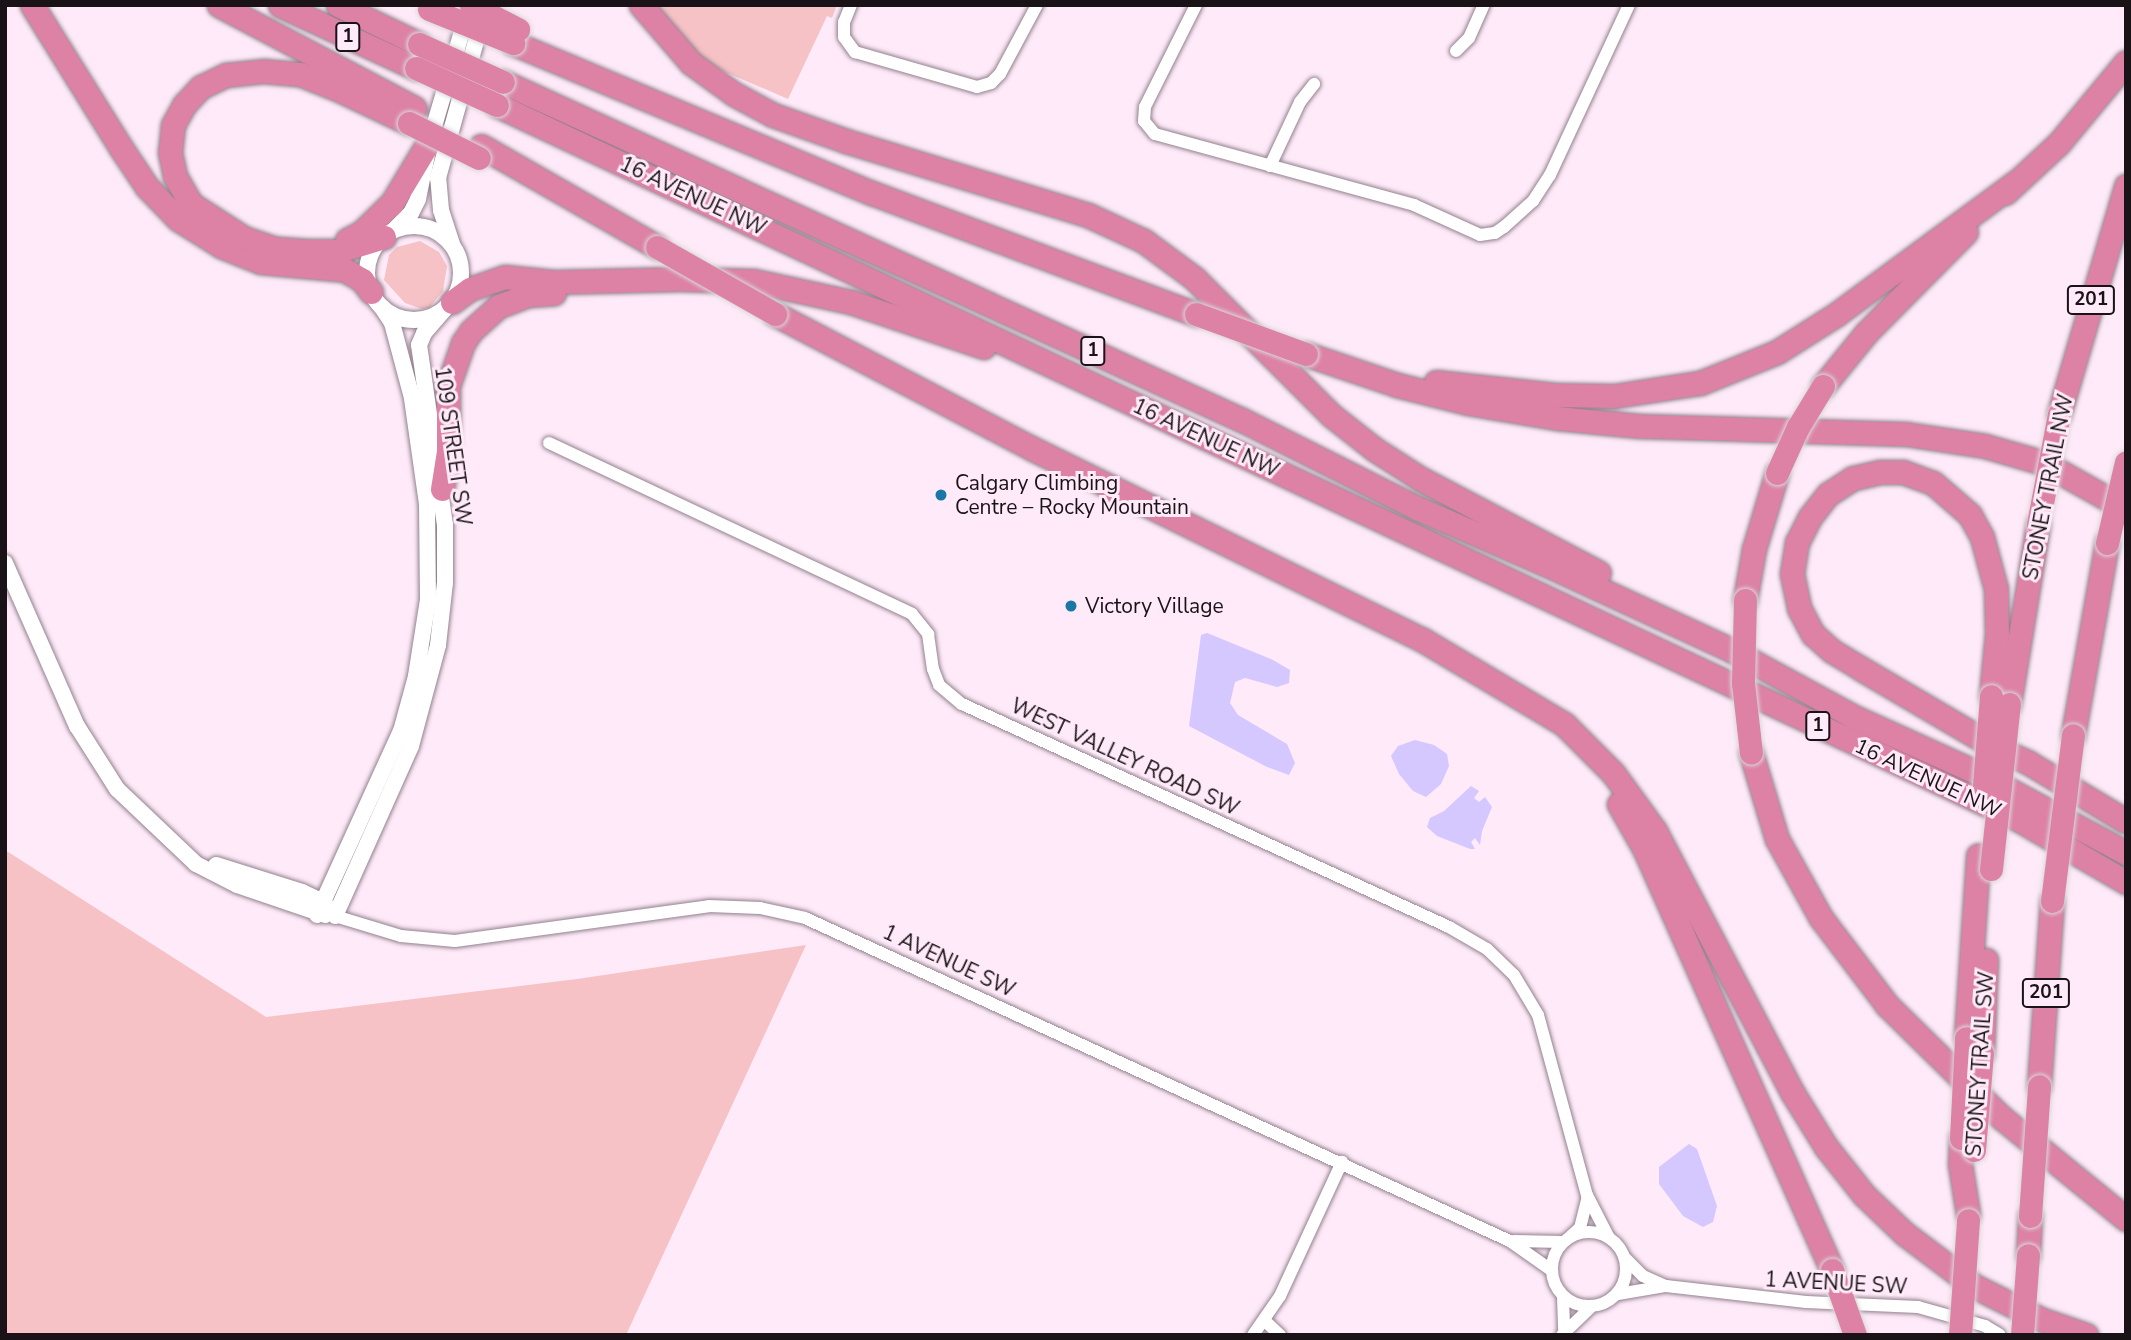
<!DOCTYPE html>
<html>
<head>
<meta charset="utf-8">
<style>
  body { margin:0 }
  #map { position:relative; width:2131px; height:1340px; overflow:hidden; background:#feeaf8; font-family:"Nunito Sans",sans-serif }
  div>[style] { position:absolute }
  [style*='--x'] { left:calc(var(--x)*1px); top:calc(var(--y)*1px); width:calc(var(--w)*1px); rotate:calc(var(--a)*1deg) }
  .green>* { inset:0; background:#f6c2c5 }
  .water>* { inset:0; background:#d5c7ff }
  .roads { filter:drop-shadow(0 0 2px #93818e) drop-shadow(0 0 2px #93818e) }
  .minor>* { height:12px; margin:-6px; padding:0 6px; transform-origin:6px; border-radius:6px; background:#fff }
  .minor>.ring { margin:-6px; padding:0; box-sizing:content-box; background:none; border:12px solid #fff; border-radius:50% }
  .tertiary>* { height:16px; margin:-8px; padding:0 8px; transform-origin:8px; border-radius:8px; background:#fff }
  .tertiary>.ring { margin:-8px; padding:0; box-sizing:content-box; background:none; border:16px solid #fff; border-radius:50% }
  .motorway>* { height:23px; margin:-11.5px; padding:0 11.5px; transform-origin:11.5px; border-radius:11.5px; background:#dd81a5 }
  .bridges { filter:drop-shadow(0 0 2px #dad9da) drop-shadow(0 0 2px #dad9da) }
  .motorway-bridge>* { height:23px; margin:-11.5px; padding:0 11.5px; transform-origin:11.5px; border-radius:11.5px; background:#dd81a5 }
  .dots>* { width:19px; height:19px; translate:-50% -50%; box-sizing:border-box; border:4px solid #feeaf8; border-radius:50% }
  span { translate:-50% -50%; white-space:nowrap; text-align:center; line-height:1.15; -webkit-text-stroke:6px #feeaf8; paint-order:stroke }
  .shield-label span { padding:2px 5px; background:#feeaf8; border:2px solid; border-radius:5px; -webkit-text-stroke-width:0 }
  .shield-label { font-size:19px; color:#191217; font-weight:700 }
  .street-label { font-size:21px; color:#191217 }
  .poi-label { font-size:21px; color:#191217 }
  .left { translate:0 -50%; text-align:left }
  .frame { position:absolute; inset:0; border:7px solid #191217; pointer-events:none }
</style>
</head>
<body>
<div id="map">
  <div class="green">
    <div style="clip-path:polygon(655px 5px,837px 5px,832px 18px,827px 16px,788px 99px,723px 71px,683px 46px)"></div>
    <div style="clip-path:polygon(420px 241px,439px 252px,447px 266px,443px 291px,429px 308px,422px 309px,405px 303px,384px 280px,389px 255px,397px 247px)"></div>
    <div style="clip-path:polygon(5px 850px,266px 1017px,577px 979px,806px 945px,626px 1335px,5px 1335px)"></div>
  </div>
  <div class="water">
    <div style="clip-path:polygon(1207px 633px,1273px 660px,1290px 670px,1289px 683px,1277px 687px,1245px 678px,1235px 682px,1230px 703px,1238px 715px,1287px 744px,1295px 763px,1289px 775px,1267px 767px,1189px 726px,1201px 635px)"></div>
    <div style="clip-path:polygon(1415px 740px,1434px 745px,1447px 754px,1449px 766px,1441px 784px,1426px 797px,1413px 791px,1399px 774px,1391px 756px,1398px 746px)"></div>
    <div style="clip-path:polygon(1471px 786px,1479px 791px,1474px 798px,1479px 802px,1485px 797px,1492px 807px,1482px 831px,1480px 845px,1475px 838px,1471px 842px,1475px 849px,1470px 849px,1437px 836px,1427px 827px,1430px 818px,1444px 811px)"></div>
    <div style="clip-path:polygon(1689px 1144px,1697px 1149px,1717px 1206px,1713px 1222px,1703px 1227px,1683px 1216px,1659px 1184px,1659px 1167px)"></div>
  </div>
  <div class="roads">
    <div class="minor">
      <div style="--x:851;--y:5;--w:18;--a:112"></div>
      <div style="--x:844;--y:22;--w:15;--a:90"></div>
      <div style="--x:844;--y:37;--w:19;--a:54"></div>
      <div style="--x:855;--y:52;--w:127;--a:16"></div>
      <div style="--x:977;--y:87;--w:15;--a:-16"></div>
      <div style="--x:991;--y:83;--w:13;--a:-45"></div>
      <div style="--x:1000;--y:74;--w:78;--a:-61.8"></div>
      <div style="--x:1196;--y:5;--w:114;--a:116.6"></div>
      <div style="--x:1145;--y:107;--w:14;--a:94"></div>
      <div style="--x:1144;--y:121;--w:17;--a:50"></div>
      <div style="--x:1155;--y:134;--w:269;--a:15.3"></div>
      <div style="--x:1414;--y:205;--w:72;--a:24.4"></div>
      <div style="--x:1480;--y:235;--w:15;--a:-8"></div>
      <div style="--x:1495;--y:233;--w:11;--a:-34"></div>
      <div style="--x:1504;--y:227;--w:39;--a:-42"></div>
      <div style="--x:1533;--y:201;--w:31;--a:-57"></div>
      <div style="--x:1550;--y:175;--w:187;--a:-65.1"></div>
      <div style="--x:1456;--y:51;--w:18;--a:-45"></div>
      <div style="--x:1469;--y:38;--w:36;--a:-66"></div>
      <div style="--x:1270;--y:166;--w:71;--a:-64.9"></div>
      <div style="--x:1300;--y:102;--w:23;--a:-52"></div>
      <div style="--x:549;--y:443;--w:401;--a:25.2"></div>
      <div style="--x:912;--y:614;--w:26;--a:51"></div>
      <div style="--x:928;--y:634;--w:35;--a:82"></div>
      <div style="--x:933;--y:669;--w:17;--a:69"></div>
      <div style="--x:939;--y:685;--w:30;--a:40"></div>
      <div style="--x:962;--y:704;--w:536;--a:24.6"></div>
      <div style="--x:1449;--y:927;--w:44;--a:30.1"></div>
      <div style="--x:1487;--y:949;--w:37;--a:44"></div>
      <div style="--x:1514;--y:975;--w:47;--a:59"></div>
      <div style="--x:1538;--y:1015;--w:187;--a:74.8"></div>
      <div style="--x:1587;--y:1195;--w:48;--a:62.9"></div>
      <div style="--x:335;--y:916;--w:69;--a:16.9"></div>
      <div style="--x:401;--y:936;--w:54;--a:5.3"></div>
      <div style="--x:455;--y:941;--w:256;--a:-7.8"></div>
      <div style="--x:709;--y:906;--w:51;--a:2.2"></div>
      <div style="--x:760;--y:908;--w:46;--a:12.5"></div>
      <div style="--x:805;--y:918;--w:775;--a:24.62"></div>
      <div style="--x:1510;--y:1241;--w:50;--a:35.3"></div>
      <div class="ring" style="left:1552px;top:1232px;width:62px;height:62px"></div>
      <div style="--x:1571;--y:1236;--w:12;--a:-42"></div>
      <div style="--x:1580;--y:1228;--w:30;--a:-76"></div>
      <div style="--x:1514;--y:1241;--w:49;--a:1.2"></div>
      <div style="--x:1625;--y:1258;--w:25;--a:45"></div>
      <div style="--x:1643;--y:1276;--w:24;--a:24"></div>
      <div style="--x:1618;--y:1294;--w:49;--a:-9.5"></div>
      <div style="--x:1666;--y:1286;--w:141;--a:6.5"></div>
      <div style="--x:1806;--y:1302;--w:112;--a:2.6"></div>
      <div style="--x:1918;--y:1307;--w:70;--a:15.8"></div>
      <div style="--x:1985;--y:1326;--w:17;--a:31"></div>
      <div style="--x:1563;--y:1297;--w:34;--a:88"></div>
      <div style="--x:1265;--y:1321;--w:21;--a:43"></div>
      <div style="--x:1253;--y:1335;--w:47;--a:-55.3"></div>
      <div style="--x:1280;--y:1296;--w:148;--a:-65.2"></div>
      <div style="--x:1562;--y:1335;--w:40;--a:-44"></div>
    </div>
    <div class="tertiary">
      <div class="ring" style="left:367px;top:226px;width:78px;height:78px"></div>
      <div style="--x:395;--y:229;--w:23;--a:-45"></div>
      <div style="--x:411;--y:213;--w:16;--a:-63"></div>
      <div style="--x:418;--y:199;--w:60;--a:-78.5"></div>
      <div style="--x:430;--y:140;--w:131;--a:-73.6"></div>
      <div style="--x:452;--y:244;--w:36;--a:-108"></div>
      <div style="--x:441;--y:210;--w:32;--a:-95"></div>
      <div style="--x:438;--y:178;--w:161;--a:-74.5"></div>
      <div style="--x:5;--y:563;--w:178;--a:66.2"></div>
      <div style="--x:77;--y:726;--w:75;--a:57.6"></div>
      <div style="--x:117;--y:789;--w:109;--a:43.5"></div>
      <div style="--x:196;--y:864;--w:46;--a:27.1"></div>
      <div style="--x:237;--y:885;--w:93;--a:18.8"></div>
      <div style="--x:216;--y:865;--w:90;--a:17.4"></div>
      <div style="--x:302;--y:892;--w:23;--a:25"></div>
      <div style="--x:323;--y:902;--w:11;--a:49"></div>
      <div style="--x:317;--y:915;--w:202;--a:-65.5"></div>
      <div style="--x:401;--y:731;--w:57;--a:-74.7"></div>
      <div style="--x:416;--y:676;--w:78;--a:-81.1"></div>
      <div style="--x:428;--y:599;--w:95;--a:-90.6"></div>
      <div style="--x:427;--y:504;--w:107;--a:-98.1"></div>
      <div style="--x:412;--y:398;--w:78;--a:-104.9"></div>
      <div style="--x:392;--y:323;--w:20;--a:-123"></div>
      <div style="--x:335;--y:916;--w:186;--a:-65.9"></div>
      <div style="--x:411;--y:746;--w:105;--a:-75"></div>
      <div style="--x:438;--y:645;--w:62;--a:-83.6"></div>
      <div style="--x:445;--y:583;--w:58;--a:-90"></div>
      <div style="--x:445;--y:525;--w:182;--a:-98.2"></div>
      <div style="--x:419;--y:345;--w:13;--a:-67"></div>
      <div style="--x:424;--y:333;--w:33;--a:-49"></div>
    </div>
    <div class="motorway">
      <div style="--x:32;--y:5;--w:168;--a:58.1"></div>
      <div style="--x:121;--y:148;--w:47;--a:56.3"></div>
      <div style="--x:147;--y:187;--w:45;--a:45.9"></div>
      <div style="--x:178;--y:219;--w:51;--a:32.1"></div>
      <div style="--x:221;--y:246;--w:43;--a:21.8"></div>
      <div style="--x:261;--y:262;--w:84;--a:5.4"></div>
      <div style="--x:345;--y:270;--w:20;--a:30"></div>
      <div style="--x:362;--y:280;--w:15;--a:53"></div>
      <div style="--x:219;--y:5;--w:221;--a:27.8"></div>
      <div style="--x:280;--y:5;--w:150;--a:24.9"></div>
      <div style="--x:338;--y:5;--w:90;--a:25.7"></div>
      <div style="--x:641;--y:5;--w:77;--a:49.2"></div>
      <div style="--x:691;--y:63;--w:53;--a:35.8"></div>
      <div style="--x:734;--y:94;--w:44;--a:28.3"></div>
      <div style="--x:773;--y:115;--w:77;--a:19.6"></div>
      <div style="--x:846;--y:141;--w:253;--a:17"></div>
      <div style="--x:1088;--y:215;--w:62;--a:24.9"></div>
      <div style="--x:1144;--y:241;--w:62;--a:36.5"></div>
      <div style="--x:1194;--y:278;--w:194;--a:45"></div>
      <div style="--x:1331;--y:415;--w:55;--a:38.3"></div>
      <div style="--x:1374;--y:449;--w:56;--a:32.6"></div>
      <div style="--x:1421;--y:479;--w:201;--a:27.8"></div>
      <div style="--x:513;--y:43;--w:389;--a:22.7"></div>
      <div style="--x:872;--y:193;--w:346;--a:20.5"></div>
      <div style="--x:503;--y:82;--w:813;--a:24.58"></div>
      <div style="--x:1242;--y:420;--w:196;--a:26.7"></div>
      <div style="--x:1417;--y:508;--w:140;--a:23.6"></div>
      <div style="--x:1545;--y:564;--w:207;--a:24.8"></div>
      <div style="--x:1733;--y:651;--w:140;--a:28.6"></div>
      <div style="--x:1856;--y:718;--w:134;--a:24.3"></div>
      <div style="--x:1978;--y:773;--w:168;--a:28.4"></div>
      <div style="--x:497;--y:105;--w:1680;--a:25.15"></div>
      <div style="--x:2018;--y:819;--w:125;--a:30.3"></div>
      <div style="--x:481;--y:146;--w:203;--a:29.8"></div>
      <div style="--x:2005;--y:193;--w:74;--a:-42.8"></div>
      <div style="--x:2059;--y:143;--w:105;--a:-50.4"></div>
      <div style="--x:384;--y:237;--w:48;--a:163.1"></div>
      <div style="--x:338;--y:251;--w:31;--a:180"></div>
      <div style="--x:307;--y:251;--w:31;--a:-176"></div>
      <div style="--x:276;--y:249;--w:36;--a:-161"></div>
      <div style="--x:242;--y:237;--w:61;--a:-147.1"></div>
      <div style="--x:191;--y:204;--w:32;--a:-120"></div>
      <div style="--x:175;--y:176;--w:24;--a:-102"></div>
      <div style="--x:170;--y:153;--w:28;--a:-84"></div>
      <div style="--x:173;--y:125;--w:23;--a:-61"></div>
      <div style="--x:184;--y:105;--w:25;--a:-47"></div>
      <div style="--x:201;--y:87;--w:28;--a:-26"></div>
      <div style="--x:226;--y:75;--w:37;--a:-6"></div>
      <div style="--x:263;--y:71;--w:37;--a:5"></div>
      <div style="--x:300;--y:74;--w:45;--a:22"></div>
      <div style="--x:342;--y:91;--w:74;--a:25.5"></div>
      <div style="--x:347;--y:240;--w:16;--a:-27"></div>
      <div style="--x:361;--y:233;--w:43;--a:-44.1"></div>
      <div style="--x:392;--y:203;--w:74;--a:-58.9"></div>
      <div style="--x:452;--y:302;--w:22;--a:-36"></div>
      <div style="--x:470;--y:289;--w:37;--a:-19"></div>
      <div style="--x:505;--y:277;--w:49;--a:5.8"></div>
      <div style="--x:554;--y:282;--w:126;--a:-1.4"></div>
      <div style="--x:680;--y:279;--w:74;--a:1.5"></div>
      <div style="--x:754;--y:281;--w:99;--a:12.2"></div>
      <div style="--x:851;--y:302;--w:140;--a:18.7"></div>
      <div style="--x:775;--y:314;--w:291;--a:27.6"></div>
      <div style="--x:1033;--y:449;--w:434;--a:26.1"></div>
      <div style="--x:1423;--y:640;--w:164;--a:30.8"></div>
      <div style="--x:1564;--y:724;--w:69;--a:45"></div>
      <div style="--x:1613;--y:773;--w:72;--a:54.1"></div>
      <div style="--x:1655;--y:831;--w:295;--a:62.3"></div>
      <div style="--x:1792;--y:1092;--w:65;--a:58.3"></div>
      <div style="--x:1826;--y:1147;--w:61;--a:51.6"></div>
      <div style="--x:1864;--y:1195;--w:57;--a:43.6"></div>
      <div style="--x:1905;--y:1234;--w:86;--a:37"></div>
      <div style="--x:1974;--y:1286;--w:74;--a:26.6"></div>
      <div style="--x:2040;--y:1319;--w:49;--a:19.2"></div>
      <div style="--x:1306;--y:354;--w:96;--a:18.8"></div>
      <div style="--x:1397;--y:385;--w:73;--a:14.2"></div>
      <div style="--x:1468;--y:403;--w:90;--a:9.6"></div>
      <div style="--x:1557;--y:418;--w:83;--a:5.5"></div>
      <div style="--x:1640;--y:426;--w:266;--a:1.7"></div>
      <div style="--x:1906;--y:434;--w:80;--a:8.6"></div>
      <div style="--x:1985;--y:446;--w:61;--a:16.1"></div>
      <div style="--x:2044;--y:463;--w:94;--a:29.3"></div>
      <div style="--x:1436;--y:382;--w:120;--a:6.2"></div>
      <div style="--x:1555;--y:395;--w:59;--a:1"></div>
      <div style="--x:1614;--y:396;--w:87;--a:-8.6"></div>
      <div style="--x:1700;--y:383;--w:83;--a:-21.9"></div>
      <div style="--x:1777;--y:352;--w:71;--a:-32.3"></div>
      <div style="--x:1837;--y:314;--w:221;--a:-36.4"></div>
      <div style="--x:1823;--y:386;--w:68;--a:-50.9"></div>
      <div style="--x:1866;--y:333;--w:142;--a:-45.3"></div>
      <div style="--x:2059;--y:414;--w:238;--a:-73.6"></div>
      <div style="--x:442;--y:489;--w:38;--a:-81"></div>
      <div style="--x:448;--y:451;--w:65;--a:-90"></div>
      <div style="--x:448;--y:386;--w:46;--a:-70.8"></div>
      <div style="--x:463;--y:343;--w:14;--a:-56"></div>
      <div style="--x:471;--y:331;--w:38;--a:-42"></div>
      <div style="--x:499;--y:306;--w:31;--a:-21"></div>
      <div style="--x:528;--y:295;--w:26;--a:-4"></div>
      <div style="--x:1745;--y:600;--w:52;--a:-80"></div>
      <div style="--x:1754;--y:549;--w:79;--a:-73.2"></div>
      <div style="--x:1991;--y:696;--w:62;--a:-84.5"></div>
      <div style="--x:1997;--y:634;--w:45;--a:-91.3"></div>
      <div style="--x:1996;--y:589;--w:54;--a:-105.1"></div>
      <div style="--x:1982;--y:537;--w:25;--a:-119"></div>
      <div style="--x:1970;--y:515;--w:49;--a:-139.1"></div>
      <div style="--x:1933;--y:483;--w:32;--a:-160"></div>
      <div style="--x:1903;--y:472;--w:23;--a:180"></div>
      <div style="--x:1880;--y:472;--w:28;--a:167"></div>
      <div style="--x:1853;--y:478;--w:30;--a:147"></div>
      <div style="--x:1828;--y:494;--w:29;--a:128"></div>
      <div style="--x:1810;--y:517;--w:28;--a:117"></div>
      <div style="--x:1797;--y:542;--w:32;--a:99"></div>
      <div style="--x:1792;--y:574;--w:35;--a:78"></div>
      <div style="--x:1799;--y:608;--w:30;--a:62"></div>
      <div style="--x:1813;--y:634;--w:25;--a:42"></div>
      <div style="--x:1832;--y:651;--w:33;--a:31"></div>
      <div style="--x:1860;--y:668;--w:160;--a:30.4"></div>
      <div style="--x:1998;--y:749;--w:34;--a:24"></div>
      <div style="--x:2029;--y:763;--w:113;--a:30.9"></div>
      <div style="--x:2009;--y:704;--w:182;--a:-80.8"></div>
      <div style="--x:2073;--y:735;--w:195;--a:-80"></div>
      <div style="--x:1751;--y:753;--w:90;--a:73.2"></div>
      <div style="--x:1777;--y:839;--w:90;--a:60.9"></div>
      <div style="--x:1821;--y:918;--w:109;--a:52.8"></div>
      <div style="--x:1887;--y:1005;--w:160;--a:44.5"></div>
      <div style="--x:2001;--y:1117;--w:161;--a:39.2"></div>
      <div style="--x:1619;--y:804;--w:53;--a:60.5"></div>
      <div style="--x:1645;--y:850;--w:460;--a:66"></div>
      <div style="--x:1966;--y:1038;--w:183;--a:-86.2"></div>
      <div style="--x:1982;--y:1053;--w:93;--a:-87.5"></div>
      <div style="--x:2039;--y:1086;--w:185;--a:-86"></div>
      <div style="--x:1961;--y:1138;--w:26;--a:92"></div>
      <div style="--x:1960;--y:1164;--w:51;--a:80.9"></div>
      <div style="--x:2028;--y:1255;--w:39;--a:-87"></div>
    </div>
  </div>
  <div class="bridges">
    <div class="motorway-bridge">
      <div style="--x:471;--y:5;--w:53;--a:27.1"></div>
      <div style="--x:429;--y:9;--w:91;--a:22"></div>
      <div style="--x:419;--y:44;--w:92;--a:24.3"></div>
      <div style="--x:416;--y:68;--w:89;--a:24.6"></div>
      <div style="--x:409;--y:123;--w:78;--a:26.6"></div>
      <div style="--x:657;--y:247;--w:136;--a:29.6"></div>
      <div style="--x:1196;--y:314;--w:117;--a:20"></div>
      <div style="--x:1777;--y:473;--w:51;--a:-65.5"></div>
      <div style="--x:1798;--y:427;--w:48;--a:-58.6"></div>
      <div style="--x:2038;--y:524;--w:112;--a:-79.2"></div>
      <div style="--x:2107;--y:543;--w:83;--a:-76.8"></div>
      <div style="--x:1745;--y:600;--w:83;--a:91.4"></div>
      <div style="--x:1743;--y:683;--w:70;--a:83.5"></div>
      <div style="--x:1983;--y:798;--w:102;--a:-85.5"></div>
      <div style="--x:1991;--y:869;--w:166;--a:-83.8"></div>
      <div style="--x:2052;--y:901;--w:167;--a:-82.8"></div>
      <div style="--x:1961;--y:1138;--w:100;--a:-87.1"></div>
      <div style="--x:1974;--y:1150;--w:97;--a:-85.3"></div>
      <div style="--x:2030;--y:1216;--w:130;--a:-86"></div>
      <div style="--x:1832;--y:1270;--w:69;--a:70.5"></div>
      <div style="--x:1960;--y:1335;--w:115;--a:-86"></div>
      <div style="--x:2022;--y:1335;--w:80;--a:-85.7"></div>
    </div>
  </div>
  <div class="dots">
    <div style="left:941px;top:495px;background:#1a77a5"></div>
    <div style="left:1071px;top:606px;background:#1a77a5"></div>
  </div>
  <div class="shield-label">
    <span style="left:348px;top:37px">1</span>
    <span style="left:2091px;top:300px">201</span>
    <span style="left:1093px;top:351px">1</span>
    <span style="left:1818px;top:726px">1</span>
    <span style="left:2046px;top:993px">201</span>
  </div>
  <div class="street-label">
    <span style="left:693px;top:196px;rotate:25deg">16 AVENUE NW</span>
    <span style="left:1206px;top:438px;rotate:25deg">16 AVENUE NW</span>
    <span style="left:453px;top:446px;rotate:82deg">109 STREET SW</span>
    <span style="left:2048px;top:487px;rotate:-79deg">STONEY TRAIL NW</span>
    <span style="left:1125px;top:757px;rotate:25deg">WEST VALLEY ROAD SW</span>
    <span style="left:1928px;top:778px;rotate:25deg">16 AVENUE NW</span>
    <span style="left:949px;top:961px;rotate:25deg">1 AVENUE SW</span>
    <span style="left:1980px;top:1064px;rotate:-86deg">STONEY TRAIL SW</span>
    <span style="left:1836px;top:1283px;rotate:3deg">1 AVENUE SW</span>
  </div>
  <div class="poi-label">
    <span class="left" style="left:955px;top:495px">Calgary Climbing<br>Centre – Rocky Mountain</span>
    <span class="left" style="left:1085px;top:606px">Victory Village</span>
  </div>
  <div class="frame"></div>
</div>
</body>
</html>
